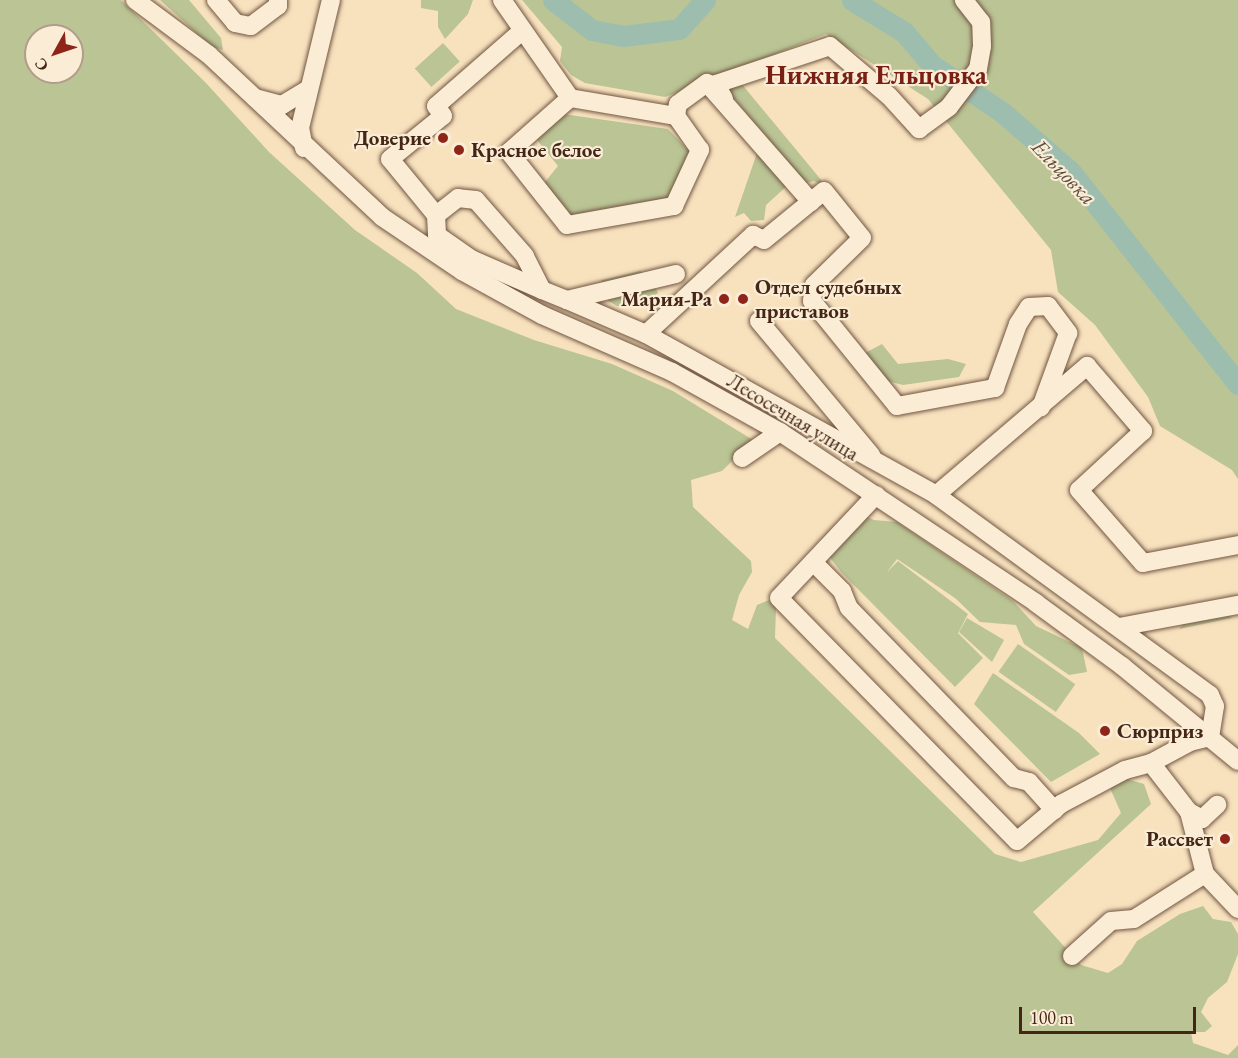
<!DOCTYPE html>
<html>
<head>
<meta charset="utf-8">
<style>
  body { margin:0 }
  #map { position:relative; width:1238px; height:1058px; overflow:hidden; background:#f8e2be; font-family:"EB Garamond",serif }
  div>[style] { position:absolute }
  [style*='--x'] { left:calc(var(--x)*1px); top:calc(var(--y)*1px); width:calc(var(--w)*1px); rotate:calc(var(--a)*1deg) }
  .green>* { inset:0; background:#bac494; transform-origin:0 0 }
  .river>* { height:21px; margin:-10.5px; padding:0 10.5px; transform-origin:10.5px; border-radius:10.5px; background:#9dbeaf }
  .roads { filter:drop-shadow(0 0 2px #715541) drop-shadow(0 0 2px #715541) }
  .minor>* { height:18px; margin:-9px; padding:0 9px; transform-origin:9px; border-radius:9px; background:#faecd5 }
  .dots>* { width:16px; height:16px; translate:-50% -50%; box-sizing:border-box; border:3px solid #faecd5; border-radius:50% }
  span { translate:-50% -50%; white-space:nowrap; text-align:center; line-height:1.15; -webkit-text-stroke:4.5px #faecd5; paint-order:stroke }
  .poi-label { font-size:21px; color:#442617; font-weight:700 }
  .right { translate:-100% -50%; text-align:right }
  .left { translate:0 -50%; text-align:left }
  .street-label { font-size:21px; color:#442617 }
  .water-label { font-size:22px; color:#5a4c3d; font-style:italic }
  .district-label { font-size:27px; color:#7a1f14; font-weight:700 }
  .north { position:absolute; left:24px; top:24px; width:60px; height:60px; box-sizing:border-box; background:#faecd5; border:2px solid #b19d89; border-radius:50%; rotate:230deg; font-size:16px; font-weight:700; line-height:24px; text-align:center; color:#442617 }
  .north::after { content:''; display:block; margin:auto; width:21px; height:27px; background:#8f2418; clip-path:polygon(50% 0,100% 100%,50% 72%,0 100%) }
  .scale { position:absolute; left:1019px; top:1007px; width:177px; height:27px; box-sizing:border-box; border:3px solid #442617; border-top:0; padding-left:8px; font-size:18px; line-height:21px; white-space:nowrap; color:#442617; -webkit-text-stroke:4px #faecd5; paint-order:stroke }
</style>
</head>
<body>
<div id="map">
  <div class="green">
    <div style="clip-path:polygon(evenodd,0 0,121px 0,206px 83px,269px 152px,355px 230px,417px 273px,456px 309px,534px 340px,612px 364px,673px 391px,753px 440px,722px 471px,691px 480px,693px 507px,751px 561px,752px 572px,739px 595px,732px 620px,748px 629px,757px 605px,769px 600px,776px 608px,775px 638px,995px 854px,1021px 862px,1098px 840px,1121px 813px,1110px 788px,1120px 777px,1144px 784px,1151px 804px,1033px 912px,1081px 965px,1108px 973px,1122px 964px,1137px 941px,1180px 914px,1203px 906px,1213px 919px,1231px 922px,1238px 934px,1238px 954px,1227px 982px,1208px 998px,1201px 1012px,1212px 1026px,1205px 1032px,1191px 1032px,1193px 1043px,1228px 1055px,1238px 1045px,1238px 1058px,0 1058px,0 0,36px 36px,72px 36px,72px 72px,36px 72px,36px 36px)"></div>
    <div style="clip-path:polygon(160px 0,189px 0,221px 38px,223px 50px,212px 47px)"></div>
    <div style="clip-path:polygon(421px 0,473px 0,468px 14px,445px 39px,438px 27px,438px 11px,421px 8px)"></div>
    <div style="clip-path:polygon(522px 0,1238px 0,1238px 479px,1232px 470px,1160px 426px,1148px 397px,1095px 325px,1058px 292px,1051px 250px,928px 99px,826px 34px,665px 97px,585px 83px,571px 75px,560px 61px,562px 47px)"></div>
    <div style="left:443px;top:43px;width:25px;height:38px;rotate:48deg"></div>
    <div style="clip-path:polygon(731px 71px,827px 187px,814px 181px,806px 183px,725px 88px)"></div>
    <div style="clip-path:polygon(563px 114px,668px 129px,689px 151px,667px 204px,569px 219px,541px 187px,558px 166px,533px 135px)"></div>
    <div style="clip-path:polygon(758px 150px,788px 185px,766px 205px,764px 220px,751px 221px,744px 213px,735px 217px)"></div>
    <div style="clip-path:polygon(640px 271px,649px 276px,658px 293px,639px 307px,617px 306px,602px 297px,597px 288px,602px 280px)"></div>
    <div style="clip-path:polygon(882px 344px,898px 364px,948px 359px,966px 364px,959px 377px,903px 385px,884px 380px,865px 353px)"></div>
    <div style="clip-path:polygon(851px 509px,874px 520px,897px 522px,1013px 601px,1036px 626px,1082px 648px,1087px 672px,1069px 675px,1024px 644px,1016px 625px,980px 622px,955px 598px,897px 559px,887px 572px,898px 561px,968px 614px,958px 633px,983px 658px,955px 687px,841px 572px,822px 547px,824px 536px)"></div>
    <div style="clip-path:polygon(1221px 608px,1232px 618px,1179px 629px,1189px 615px)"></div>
    <div style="clip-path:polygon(967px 618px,1004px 640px,992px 662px,959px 632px)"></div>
    <div style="left:1018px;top:644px;width:70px;height:34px;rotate:35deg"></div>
    <div style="clip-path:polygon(993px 673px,1079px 733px,1100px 754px,1051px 782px,974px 704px)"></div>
  </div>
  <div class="river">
    <div style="--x:553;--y:0;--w:49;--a:37.6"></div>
    <div style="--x:592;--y:30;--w:32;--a:11"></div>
    <div style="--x:623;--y:36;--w:56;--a:-7.1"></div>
    <div style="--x:679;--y:29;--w:39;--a:-48"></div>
    <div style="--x:852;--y:0;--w:61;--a:31.6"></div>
    <div style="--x:904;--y:32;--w:43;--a:49.7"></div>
    <div style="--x:932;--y:65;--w:84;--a:33.9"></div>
    <div style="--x:1002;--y:112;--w:91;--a:41"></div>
    <div style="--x:1071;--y:172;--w:270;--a:51.8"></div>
  </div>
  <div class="roads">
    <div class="minor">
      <div style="--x:135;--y:0;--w:92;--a:36.6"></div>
      <div style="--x:209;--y:55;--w:237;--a:43.1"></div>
      <div style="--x:382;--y:217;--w:97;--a:34"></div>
      <div style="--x:462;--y:271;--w:91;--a:28.8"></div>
      <div style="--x:542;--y:315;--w:142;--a:23.7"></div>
      <div style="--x:672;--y:372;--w:124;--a:29.1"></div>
      <div style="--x:780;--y:432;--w:308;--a:33.7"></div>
      <div style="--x:1036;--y:603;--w:107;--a:36.2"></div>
      <div style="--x:1122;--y:666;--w:150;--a:39.3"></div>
      <div style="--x:216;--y:0;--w:30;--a:50"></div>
      <div style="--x:235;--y:23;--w:16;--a:11"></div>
      <div style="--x:251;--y:26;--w:34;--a:-37"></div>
      <div style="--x:278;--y:6;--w:6;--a:-90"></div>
      <div style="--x:502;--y:0;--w:119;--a:55.2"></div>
      <div style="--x:570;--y:98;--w:108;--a:9.6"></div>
      <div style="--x:676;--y:116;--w:12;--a:-81"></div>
      <div style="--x:678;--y:104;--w:36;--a:-36"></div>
      <div style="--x:707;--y:83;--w:158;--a:48.8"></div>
      <div style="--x:255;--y:98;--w:28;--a:15"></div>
      <div style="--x:282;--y:105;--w:31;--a:-31"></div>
      <div style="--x:570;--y:98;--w:81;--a:138.5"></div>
      <div style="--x:509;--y:152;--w:93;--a:51.5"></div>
      <div style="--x:567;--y:225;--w:109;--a:-10.1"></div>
      <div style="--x:674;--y:206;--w:62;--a:-65.1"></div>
      <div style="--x:700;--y:150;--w:42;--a:-125.2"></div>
      <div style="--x:724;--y:99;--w:17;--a:-118"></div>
      <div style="--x:716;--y:84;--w:120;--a:-18.4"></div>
      <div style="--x:830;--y:46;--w:77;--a:40.3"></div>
      <div style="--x:889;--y:96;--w:45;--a:47.7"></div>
      <div style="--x:919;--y:129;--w:37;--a:-36"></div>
      <div style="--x:949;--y:107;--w:48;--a:-52.7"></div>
      <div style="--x:978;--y:69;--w:23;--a:-80"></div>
      <div style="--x:982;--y:46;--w:24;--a:-92"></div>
      <div style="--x:981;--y:22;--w:28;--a:-128"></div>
      <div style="--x:304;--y:148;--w:20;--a:-101"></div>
      <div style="--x:300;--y:128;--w:132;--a:-76.4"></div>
      <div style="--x:436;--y:215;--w:72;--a:-129.4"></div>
      <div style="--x:390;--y:159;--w:68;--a:-39.1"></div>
      <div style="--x:443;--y:116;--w:12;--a:-125"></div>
      <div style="--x:436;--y:106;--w:114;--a:-41.1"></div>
      <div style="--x:542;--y:290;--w:38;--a:-117"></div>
      <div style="--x:525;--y:256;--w:74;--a:-131.2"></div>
      <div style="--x:476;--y:200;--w:18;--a:-174"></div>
      <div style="--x:458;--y:198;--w:28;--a:142"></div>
      <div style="--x:436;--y:215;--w:20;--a:87"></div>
      <div style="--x:437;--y:235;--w:42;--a:35.2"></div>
      <div style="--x:471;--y:259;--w:77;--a:23.6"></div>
      <div style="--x:542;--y:290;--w:27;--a:22"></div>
      <div style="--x:567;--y:300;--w:86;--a:23.3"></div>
      <div style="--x:646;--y:334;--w:332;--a:29"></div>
      <div style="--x:936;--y:495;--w:339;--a:36.1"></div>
      <div style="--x:1210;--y:695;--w:12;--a:66"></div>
      <div style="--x:1215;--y:706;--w:31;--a:99"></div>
      <div style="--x:1210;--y:737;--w:21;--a:166"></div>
      <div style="--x:1190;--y:742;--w:44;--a:151.7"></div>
      <div style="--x:1151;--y:763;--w:62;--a:52.2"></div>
      <div style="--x:1189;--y:812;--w:64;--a:75.5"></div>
      <div style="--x:567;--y:300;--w:112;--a:-13.4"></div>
      <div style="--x:759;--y:321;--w:175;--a:50.1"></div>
      <div style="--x:646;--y:334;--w:146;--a:-42.8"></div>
      <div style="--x:753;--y:235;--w:12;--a:24"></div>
      <div style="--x:764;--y:240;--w:77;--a:-39.2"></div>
      <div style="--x:824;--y:191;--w:60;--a:51"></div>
      <div style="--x:862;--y:238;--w:67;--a:135.6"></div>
      <div style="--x:814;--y:285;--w:16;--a:97"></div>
      <div style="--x:812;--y:301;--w:135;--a:51"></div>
      <div style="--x:897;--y:406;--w:100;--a:-10.4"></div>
      <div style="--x:995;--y:388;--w:68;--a:-70.2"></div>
      <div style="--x:1018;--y:324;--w:20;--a:-57"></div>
      <div style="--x:1029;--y:307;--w:19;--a:-3"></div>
      <div style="--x:1048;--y:306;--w:34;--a:53"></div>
      <div style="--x:1068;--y:333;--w:79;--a:110"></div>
      <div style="--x:742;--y:458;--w:46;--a:-34.4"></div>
      <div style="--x:876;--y:495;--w:141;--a:133.3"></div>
      <div style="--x:779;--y:598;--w:340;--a:45.6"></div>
      <div style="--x:1017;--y:841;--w:57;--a:-40.1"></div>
      <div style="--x:1061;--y:804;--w:72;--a:-28"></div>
      <div style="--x:1125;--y:770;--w:27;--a:-15"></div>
      <div style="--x:936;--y:495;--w:199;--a:-40.5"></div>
      <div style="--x:1087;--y:366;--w:86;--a:49.3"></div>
      <div style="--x:1143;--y:431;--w:87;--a:137.3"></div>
      <div style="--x:1079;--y:490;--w:97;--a:48.8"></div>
      <div style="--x:1143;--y:563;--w:97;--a:-10.7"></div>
      <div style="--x:813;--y:562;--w:41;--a:45"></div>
      <div style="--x:842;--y:591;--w:18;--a:68"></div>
      <div style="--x:849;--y:608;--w:237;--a:45.9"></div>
      <div style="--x:1014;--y:778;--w:16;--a:15"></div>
      <div style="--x:1029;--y:782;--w:38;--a:48"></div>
      <div style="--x:1119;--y:627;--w:121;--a:-10.5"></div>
      <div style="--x:1189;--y:812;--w:15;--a:28"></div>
      <div style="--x:1202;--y:819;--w:21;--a:-43"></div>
      <div style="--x:1072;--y:956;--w:52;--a:-41.9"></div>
      <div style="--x:1111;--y:921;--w:23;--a:-5"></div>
      <div style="--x:1134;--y:919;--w:84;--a:-32.4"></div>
      <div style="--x:1205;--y:874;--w:48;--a:46.7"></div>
    </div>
  </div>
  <div class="dots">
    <div style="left:443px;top:138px;background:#8f2418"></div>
    <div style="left:459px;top:150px;background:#8f2418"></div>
    <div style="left:724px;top:299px;background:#8f2418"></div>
    <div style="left:743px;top:299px;background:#8f2418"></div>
    <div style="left:1105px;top:731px;background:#8f2418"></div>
    <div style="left:1225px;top:839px;background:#8f2418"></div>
  </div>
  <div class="poi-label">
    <span class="right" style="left:431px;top:138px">Доверие</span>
    <span class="left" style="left:471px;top:150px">Красное белое</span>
    <span class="left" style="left:755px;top:299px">Отдел судебных<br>приставов</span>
    <span class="right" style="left:712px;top:299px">Мария-Ра</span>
    <span class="left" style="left:1117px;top:731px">Сюрприз</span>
    <span class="right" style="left:1213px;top:839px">Рассвет</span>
  </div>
  <div class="street-label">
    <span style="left:793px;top:417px;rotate:31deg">Лесосечная улица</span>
  </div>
  <div class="water-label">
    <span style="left:1064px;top:172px;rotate:46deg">Ельцовка</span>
  </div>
  <div class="district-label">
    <span style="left:876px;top:75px">Нижняя Ельцовка</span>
  </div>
  <div class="north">С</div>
  <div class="scale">100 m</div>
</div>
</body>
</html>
